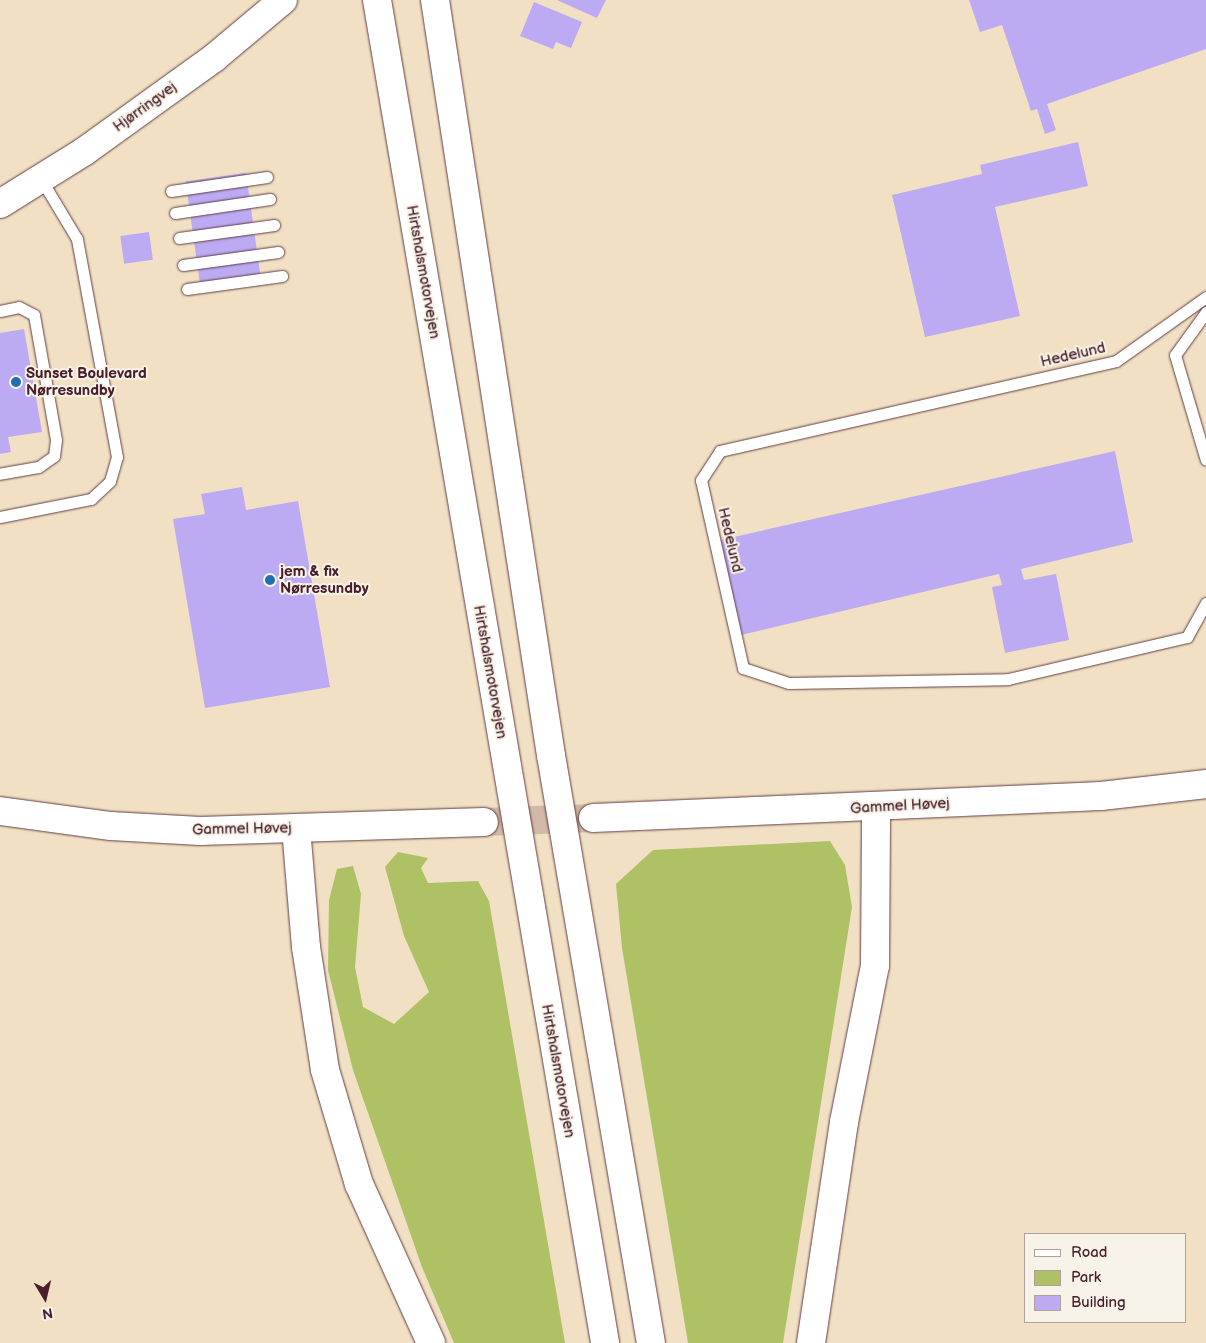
<!DOCTYPE html>
<html>
<head>
<meta charset="utf-8">
<style>
  body { margin:0 }
  #map { position:relative; width:1206px; height:1343px; overflow:hidden; background:#f1e0c4; font-family:"Balsamiq Sans",sans-serif }
  div>[style] { position:absolute }
  [style*='--x'] { left:calc(var(--x)*1px); top:calc(var(--y)*1px); width:calc(var(--w)*1px); rotate:calc(var(--a)*1deg) }
  .green>* { inset:0; background:#aec165 }
  .building>* { inset:0; background:#bcabf3; transform-origin:0 0 }
  .secondary-tunnel>* { height:28px; margin-top:-14px; transform-origin:0; background:repeating-linear-gradient(90deg,#d0b9a5 0 28px,transparent 0 42px) }
  .roads { filter:drop-shadow(0 0 1px #633c42) drop-shadow(0 0 1px #633c42) }
  .lane>* { height:11px; margin:-5.5px; padding:0 5.5px; transform-origin:5.5px; border-radius:5.5px; background:#fff }
  .secondary>* { height:28px; margin:-14px; padding:0 14px; transform-origin:14px; border-radius:14px; background:#fff }
  .highway>* { height:28px; margin:-14px; padding:0 14px; transform-origin:14px; border-radius:14px; background:#fff }
  .dots>* { width:14px; height:14px; translate:-50% -50%; box-sizing:border-box; border:2px solid #f7f3e8; border-radius:50% }
  span { translate:-50% -50%; white-space:nowrap; text-align:center; line-height:1.15; -webkit-text-stroke:4px #f7f3e8; paint-order:stroke }
  .street-label { font-size:15px; color:#4a1f2b }
  .poi-label { font-size:15px; color:#4a1f2b; font-weight:700 }
  .left { translate:0 -50%; text-align:left }
  .legend { position:absolute; left:1024px; top:1233px; width:162px; height:90px; box-sizing:border-box; background:#f7f3e8; border:1px solid #b29e9c; margin:0; padding:6px 9px; list-style:none; font-size:15px; color:#4a1f2b }
  .legend li { display:flex; align-items:center; gap:10px; height:25px }
  .legend b { width:25px; border:1px solid #b29e9c }
  .north { position:absolute; left:20px; top:1273px; width:50px; height:50px; -webkit-text-stroke:4px #f7f3e8; paint-order:stroke; rotate:171deg; font-size:14px; font-weight:700; line-height:20px; text-align:center; color:#4a1f2b }
  .north::after { content:''; display:block; margin:auto; width:18px; height:22px; background:#4a1f2b; clip-path:polygon(50% 0,100% 100%,50% 72%,0 100%) }
</style>
</head>
<body>
<div id="map">
  <div class="green">
    <div style="clip-path:polygon(830px 841px,845px 865px,852px 907px,783px 1343px,688px 1343px,622px 948px,616px 884px,653px 850px)"></div>
    <div style="clip-path:polygon(398px 852px,428px 858px,421px 868px,428px 883px,478px 881px,489px 901px,565px 1343px,454px 1343px,422px 1267px,353px 1070px,328px 970px,329px 900px,337px 869px,353px 866px,361px 894px,355px 967px,363px 1007px,394px 1024px,429px 992px,404px 936px,385px 867px)"></div>
  </div>
  <div class="building">
    <div style="clip-path:polygon(557px 0,606px 0,597px 18px)"></div>
    <div style="clip-path:polygon(969px 0,1206px 0,1206px 49px,1047px 104px,1056px 130px,1045px 134px,1037px 109px,1031px 111px,1002px 25px,980px 32px)"></div>
    <div style="clip-path:polygon(534px 2px,582px 22px,571px 48px,556px 42px,553px 49px,520px 36px)"></div>
    <div style="clip-path:polygon(1078px 142px,1088px 186px,995px 207px,1020px 316px,925px 337px,892px 195px,982px 174px,980px 165px)"></div>
    <div style="left:246px;top:173px;width:112px;height:61px;rotate:82deg"></div>
    <div style="left:149px;top:232px;width:28px;height:29px;rotate:82deg"></div>
    <div style="clip-path:polygon(24px 329px,42px 432px,8px 437px,11px 452px,0 454px,0 333px)"></div>
    <div style="clip-path:polygon(1115px 451px,1133px 542px,1021px 569px,1024px 580px,1056px 574px,1069px 640px,1005px 653px,992px 587px,1002px 585px,999px 574px,737px 636px,716px 541px)"></div>
    <div style="clip-path:polygon(242px 487px,246px 510px,298px 501px,330px 687px,205px 708px,173px 519px,205px 514px,201px 494px)"></div>
  </div>
  <div class="secondary-tunnel">
    <div style="--x:484;--y:822;--w:109;--a:-2.1"></div>
  </div>
  <div class="roads">
    <div class="lane">
      <div style="--x:171;--y:191;--w:97;--a:-8.3"></div>
      <div style="--x:175;--y:213;--w:96;--a:-8.4"></div>
      <div style="--x:179;--y:238;--w:96;--a:-7.8"></div>
      <div style="--x:183;--y:265;--w:96;--a:-7.8"></div>
      <div style="--x:187;--y:289;--w:96;--a:-7.8"></div>
      <div style="--x:1206;--y:297;--w:110;--a:144.6"></div>
      <div style="--x:1116;--y:361;--w:406;--a:167.2"></div>
      <div style="--x:720;--y:451;--w:35;--a:123"></div>
      <div style="--x:701;--y:480;--w:193;--a:77.4"></div>
      <div style="--x:743;--y:668;--w:48;--a:18.1"></div>
      <div style="--x:789;--y:683;--w:219;--a:-1"></div>
      <div style="--x:1008;--y:679;--w:184;--a:-13.2"></div>
      <div style="--x:1187;--y:637;--w:39;--a:-61"></div>
      <div style="--x:0;--y:311;--w:19;--a:-12"></div>
      <div style="--x:19;--y:307;--w:17;--a:28"></div>
      <div style="--x:34;--y:315;--w:127;--a:80"></div>
      <div style="--x:56;--y:440;--w:16;--a:97"></div>
      <div style="--x:54;--y:456;--w:19;--a:145"></div>
      <div style="--x:38;--y:467;--w:39;--a:170"></div>
      <div style="--x:1206;--y:312;--w:53;--a:125.8"></div>
      <div style="--x:1175;--y:355;--w:109;--a:73.6"></div>
      <div style="--x:0;--y:517;--w:93;--a:-11.2"></div>
      <div style="--x:91;--y:499;--w:26;--a:-43"></div>
      <div style="--x:110;--y:481;--w:25;--a:-74"></div>
      <div style="--x:117;--y:457;--w:222;--a:-100.4"></div>
      <div style="--x:77;--y:239;--w:70;--a:-121"></div>
    </div>
    <div class="secondary">
      <div style="--x:0;--y:204;--w:100;--a:-31.9"></div>
      <div style="--x:85;--y:151;--w:159;--a:-35.8"></div>
      <div style="--x:214;--y:58;--w:90;--a:-40"></div>
      <div style="--x:0;--y:811;--w:112;--a:7.7"></div>
      <div style="--x:111;--y:826;--w:89;--a:3.2"></div>
      <div style="--x:200;--y:831;--w:284;--a:-1.8"></div>
      <div style="--x:593;--y:818;--w:508;--a:-2.48"></div>
      <div style="--x:1101;--y:796;--w:106;--a:-6.5"></div>
    </div>
    <div class="highway">
      <div style="--x:377;--y:0;--w:1362;--a:80.36"></div>
      <div style="--x:435;--y:0;--w:764;--a:81.27"></div>
      <div style="--x:551;--y:755;--w:596;--a:80.35"></div>
      <div style="--x:296;--y:828;--w:119;--a:85.2"></div>
      <div style="--x:306;--y:947;--w:124;--a:81.2"></div>
      <div style="--x:325;--y:1070;--w:119;--a:73.4"></div>
      <div style="--x:359;--y:1184;--w:175;--a:65.6"></div>
      <div style="--x:811;--y:1343;--w:223;--a:-81.5"></div>
      <div style="--x:844;--y:1122;--w:159;--a:-78.8"></div>
      <div style="--x:875;--y:966;--w:158;--a:-89.6"></div>
    </div>
  </div>
  <div class="dots">
    <div style="left:16px;top:382px;background:#1f6fb2"></div>
    <div style="left:270px;top:580px;background:#1f6fb2"></div>
  </div>
  <div class="street-label">
    <span style="left:145px;top:107px;rotate:-36deg">Hjørringvej</span>
    <span style="left:423px;top:272px;rotate:80deg">Hirtshalsmotorvejen</span>
    <span style="left:1073px;top:355px;rotate:-13deg">Hedelund</span>
    <span style="left:730px;top:540px;rotate:77deg">Hedelund</span>
    <span style="left:490px;top:672px;rotate:80deg">Hirtshalsmotorvejen</span>
    <span style="left:900px;top:806px;rotate:-3deg">Gammel Høvej</span>
    <span style="left:242px;top:829px;rotate:-1deg">Gammel Høvej</span>
    <span style="left:558px;top:1071px;rotate:80deg">Hirtshalsmotorvejen</span>
  </div>
  <div class="poi-label">
    <span class="left" style="left:26px;top:382px">Sunset Boulevard<br>Nørresundby</span>
    <span class="left" style="left:280px;top:580px">jem &amp; fix<br>Nørresundby</span>
  </div>
  <ul class="legend">
  <li><b style="height:6px;background:#fff"></b>Road</li>
  <li><b style="height:14px;background:#aec165"></b>Park</li>
  <li><b style="height:14px;background:#bcabf3"></b>Building</li>
  </ul>
  <div class="north">N</div>
</div>
</body>
</html>
